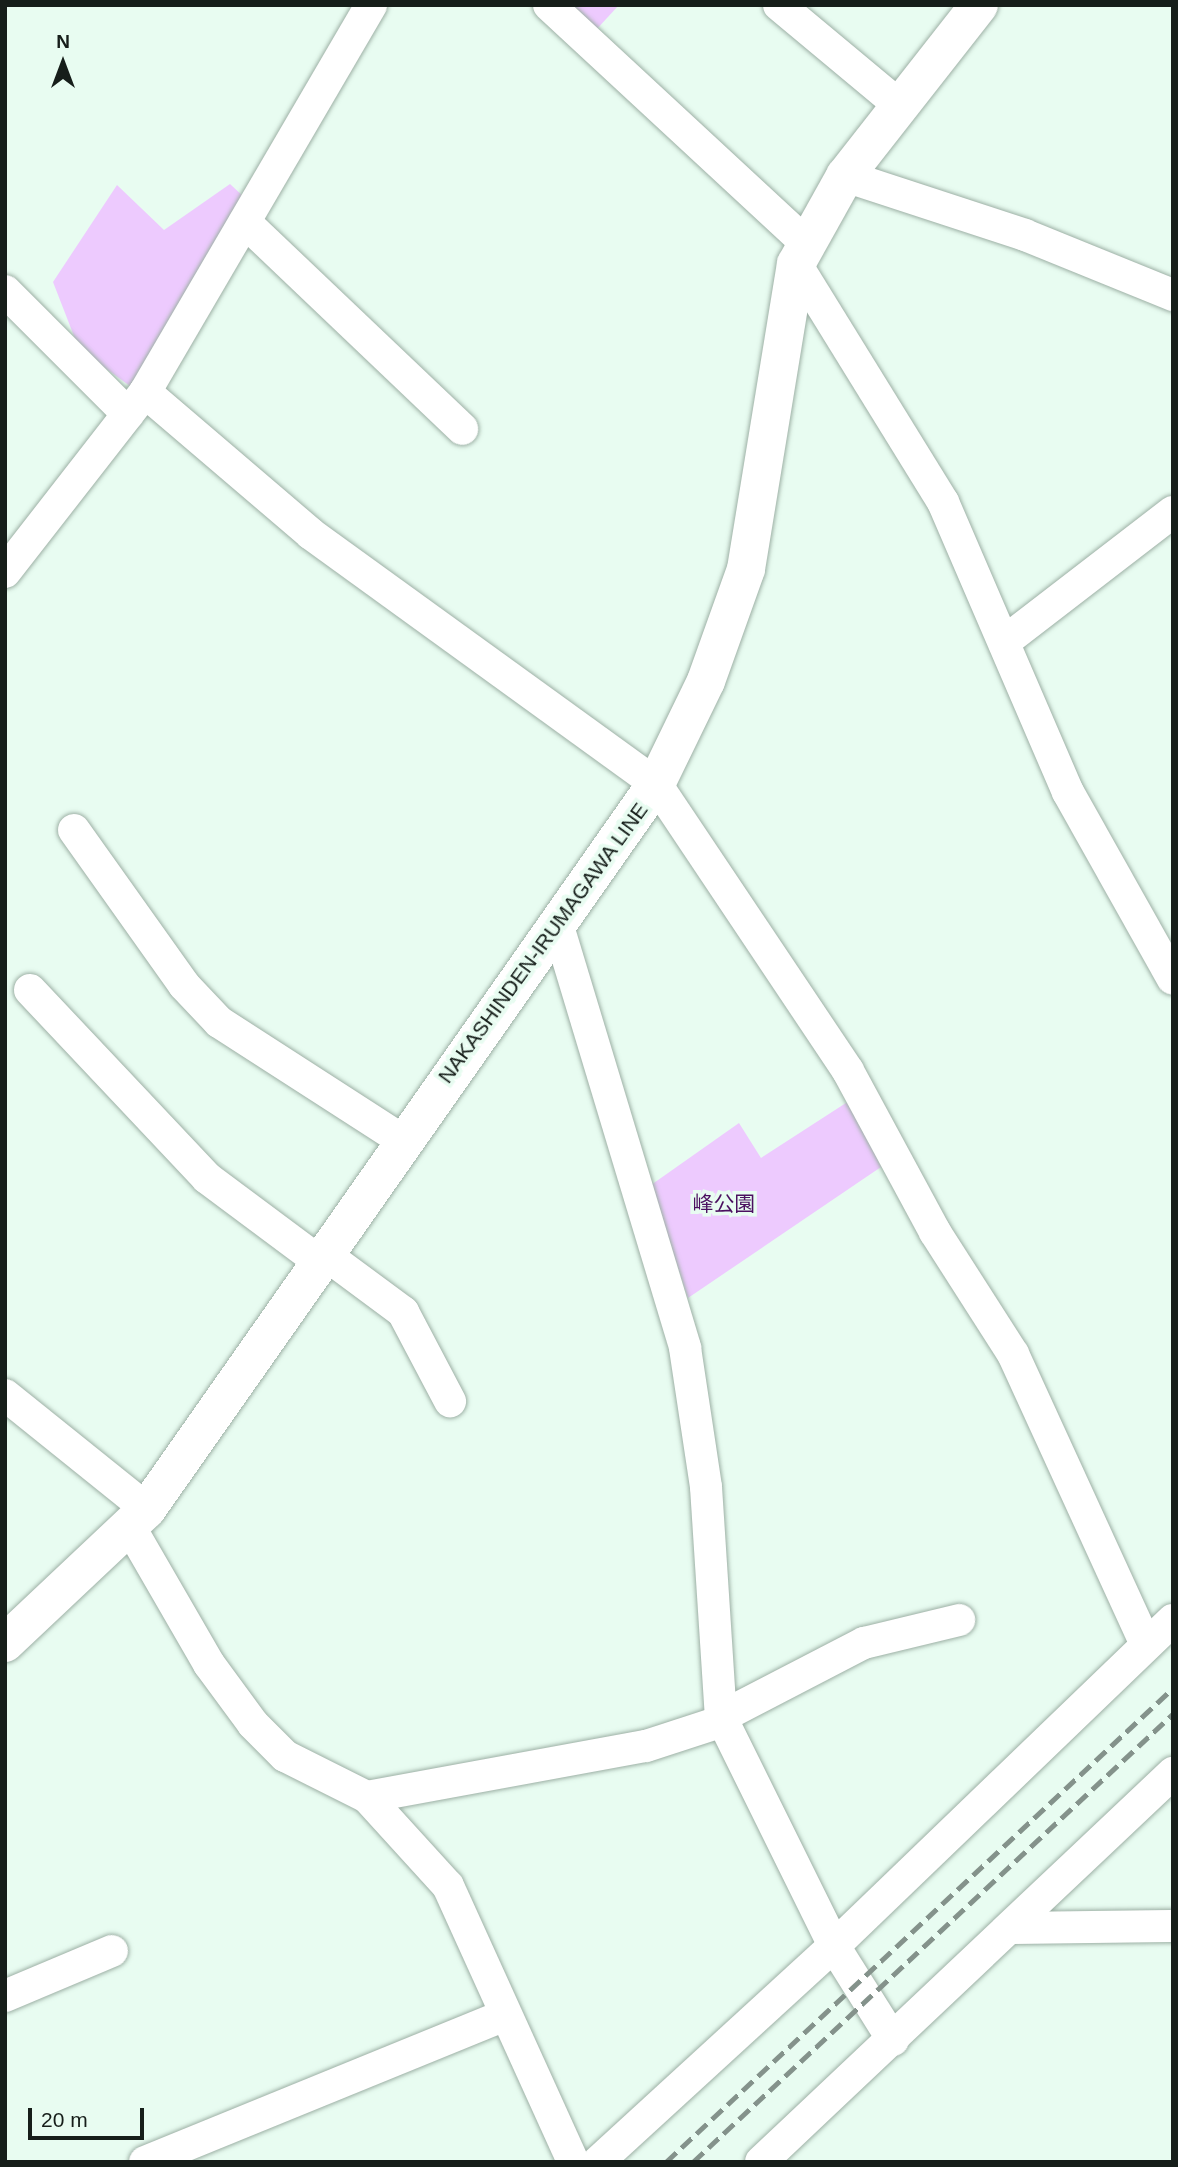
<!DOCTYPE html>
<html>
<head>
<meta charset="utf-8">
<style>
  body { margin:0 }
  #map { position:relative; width:1178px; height:2167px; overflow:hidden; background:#e8fcf1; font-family:Arial,"Noto Sans JP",sans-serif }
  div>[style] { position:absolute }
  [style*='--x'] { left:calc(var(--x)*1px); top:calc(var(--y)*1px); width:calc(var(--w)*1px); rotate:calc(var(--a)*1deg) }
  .green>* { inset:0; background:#edcafe }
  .roads { filter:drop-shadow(0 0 2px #9db0a5) drop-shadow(0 0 2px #9db0a5) }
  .minor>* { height:32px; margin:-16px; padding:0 16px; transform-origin:16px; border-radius:16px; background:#fff }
  .secondary>* { height:38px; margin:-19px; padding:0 19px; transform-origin:19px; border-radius:19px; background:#fff }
  .rail>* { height:5px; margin-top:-2.5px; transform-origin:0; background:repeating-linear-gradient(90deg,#84928b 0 14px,transparent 0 21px) }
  span { translate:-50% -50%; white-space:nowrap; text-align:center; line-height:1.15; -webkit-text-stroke:7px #e8fcf1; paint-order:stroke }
  .street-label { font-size:21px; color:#161e1a }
  .park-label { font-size:21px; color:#4b1060 }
  .frame { position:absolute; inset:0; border:7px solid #161e1a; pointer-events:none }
  .north { position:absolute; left:28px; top:28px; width:70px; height:70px; -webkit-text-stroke:5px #e8fcf1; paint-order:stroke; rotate:0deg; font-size:19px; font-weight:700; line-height:28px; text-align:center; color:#161e1a }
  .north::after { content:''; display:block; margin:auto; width:24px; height:32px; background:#161e1a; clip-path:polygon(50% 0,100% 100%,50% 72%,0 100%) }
  .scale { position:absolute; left:28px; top:2108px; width:116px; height:32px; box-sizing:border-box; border:4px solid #161e1a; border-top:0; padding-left:9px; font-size:21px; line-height:24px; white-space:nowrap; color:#161e1a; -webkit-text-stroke:5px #e8fcf1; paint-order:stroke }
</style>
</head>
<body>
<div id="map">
  <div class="green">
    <div style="clip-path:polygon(567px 5px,619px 5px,595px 31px)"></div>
    <div style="clip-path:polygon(230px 184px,244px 197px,134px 389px,79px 349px,53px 282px,117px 185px,164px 230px)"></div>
    <div style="clip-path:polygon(849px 1101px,881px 1167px,688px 1298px,651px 1185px,739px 1123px,761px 1158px)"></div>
  </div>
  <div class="roads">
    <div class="minor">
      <div style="--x:549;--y:5;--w:352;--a:42.8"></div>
      <div style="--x:779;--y:5;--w:155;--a:39.8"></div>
      <div style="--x:845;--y:176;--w:189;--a:18.1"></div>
      <div style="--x:1025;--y:235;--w:160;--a:22.1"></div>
      <div style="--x:245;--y:222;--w:300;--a:43.6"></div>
      <div style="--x:796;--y:264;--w:280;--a:58.3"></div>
      <div style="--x:943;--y:502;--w:316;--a:66.7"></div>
      <div style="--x:1068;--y:792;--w:214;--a:60.7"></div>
      <div style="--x:5;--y:291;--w:174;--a:45"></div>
      <div style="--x:145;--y:392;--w:218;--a:40.5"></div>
      <div style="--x:311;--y:534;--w:426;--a:35.9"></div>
      <div style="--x:656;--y:784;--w:345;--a:56.2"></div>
      <div style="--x:848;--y:1071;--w:183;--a:61.6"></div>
      <div style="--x:935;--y:1232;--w:145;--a:57.4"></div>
      <div style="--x:1013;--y:1354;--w:319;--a:65.4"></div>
      <div style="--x:5;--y:572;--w:228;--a:-52.1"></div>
      <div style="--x:145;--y:392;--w:448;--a:-59.7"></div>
      <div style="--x:1004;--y:642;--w:213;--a:-37.6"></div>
      <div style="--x:74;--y:830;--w:190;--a:54.6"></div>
      <div style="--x:184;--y:985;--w:51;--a:46.6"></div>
      <div style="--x:219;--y:1022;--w:218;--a:32.8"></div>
      <div style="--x:557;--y:923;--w:444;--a:73.2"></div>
      <div style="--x:685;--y:1348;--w:141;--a:81.4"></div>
      <div style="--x:706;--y:1487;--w:230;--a:86.3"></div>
      <div style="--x:721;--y:1717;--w:255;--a:63.7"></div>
      <div style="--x:834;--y:1946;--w:111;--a:57.9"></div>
      <div style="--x:30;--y:990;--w:258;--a:46.7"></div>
      <div style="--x:207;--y:1178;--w:137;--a:36.7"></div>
      <div style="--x:322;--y:1252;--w:101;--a:36.5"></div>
      <div style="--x:403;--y:1312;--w:101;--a:62.2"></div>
      <div style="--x:5;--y:1395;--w:182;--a:38.8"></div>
      <div style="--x:131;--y:1529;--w:156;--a:60"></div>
      <div style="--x:209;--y:1664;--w:74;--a:53.7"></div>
      <div style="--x:253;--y:1724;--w:45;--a:45"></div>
      <div style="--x:285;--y:1756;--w:92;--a:26.6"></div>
      <div style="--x:367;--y:1797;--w:120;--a:47.7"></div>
      <div style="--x:448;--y:1886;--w:303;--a:65.6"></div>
      <div style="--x:721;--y:1717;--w:161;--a:-27.4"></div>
      <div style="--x:864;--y:1643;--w:98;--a:-13.6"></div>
      <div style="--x:367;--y:1797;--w:284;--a:-10.4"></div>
      <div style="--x:646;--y:1746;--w:81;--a:-18"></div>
      <div style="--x:1010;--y:1928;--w:163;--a:-0.7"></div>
      <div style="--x:5;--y:1996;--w:116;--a:-22.8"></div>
      <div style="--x:145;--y:2162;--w:387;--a:-22.2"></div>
      <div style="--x:598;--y:2162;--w:320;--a:-42.5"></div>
      <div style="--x:834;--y:1946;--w:470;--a:-43.9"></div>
      <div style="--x:761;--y:2162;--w:567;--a:-43.36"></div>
    </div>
    <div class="secondary">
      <div style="--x:5;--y:1643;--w:195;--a:-43.3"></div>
      <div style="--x:147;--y:1509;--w:886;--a:-54.93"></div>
      <div style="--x:656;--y:784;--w:114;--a:-64.1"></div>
      <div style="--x:706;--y:681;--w:119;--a:-70.3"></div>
      <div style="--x:746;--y:569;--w:309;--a:-80.7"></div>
      <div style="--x:796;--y:264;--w:101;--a:-60.9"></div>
      <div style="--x:845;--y:176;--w:217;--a:-51.9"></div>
    </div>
  </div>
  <div class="rail">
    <div style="--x:666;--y:2162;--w:694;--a:-43.07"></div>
    <div style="--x:693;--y:2162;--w:657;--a:-43.03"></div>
  </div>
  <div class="street-label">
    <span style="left:543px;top:943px;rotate:-54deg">NAKASHINDEN-IRUMAGAWA LINE</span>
  </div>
  <div class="park-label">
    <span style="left:724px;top:1204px">峰公園</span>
  </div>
  <div class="frame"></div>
  <div class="north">N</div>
  <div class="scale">20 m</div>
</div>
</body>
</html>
